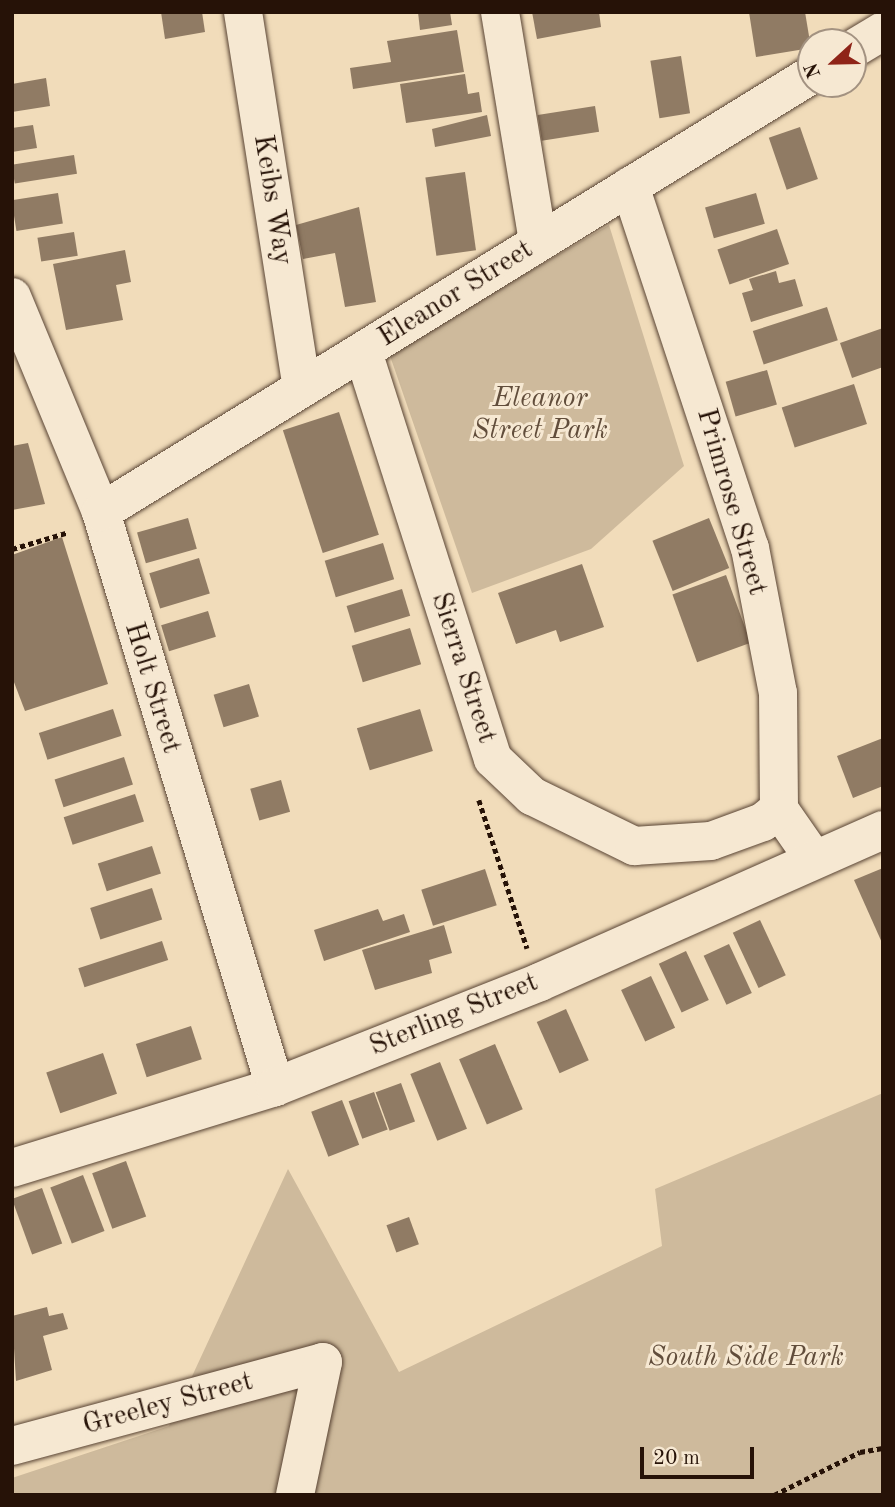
<!DOCTYPE html>
<html>
<head>
<meta charset="utf-8">
<style>
  body { margin:0 }
  #map { position:relative; width:895px; height:1507px; overflow:hidden; background:#f1dcba; font-family:"Old Standard TT",serif }
  div>[style] { position:absolute }
  [style*='--x'] { left:calc(var(--x)*1px); top:calc(var(--y)*1px); width:calc(var(--w)*1px); rotate:calc(var(--a)*1deg) }
  .green>* { inset:0; background:#ceba9c }
  .building>* { inset:0; background:#907b64; transform-origin:0 0 }
  .path>* { height:4.5px; margin-top:-2.25px; transform-origin:0; background:repeating-linear-gradient(90deg,#261207 0 5px,transparent 0 8.5px) }
  .roads { filter:drop-shadow(0 0 2px #594434) drop-shadow(0 0 2px #594434) }
  .minor>* { height:38px; margin:-19px; padding:0 19px; transform-origin:19px; border-radius:19px; background:#f6e8d2 }
  span { translate:-50% -50%; white-space:nowrap; text-align:center; line-height:1.15; -webkit-text-stroke:6px #f6e8d2; paint-order:stroke }
  .street-label { font-size:28px; color:#261207 }
  .park-label { font-size:28px; color:#614d3b; font-style:italic }
  .frame { position:absolute; inset:0; border:14px solid #261207; pointer-events:none }
  .north { position:absolute; left:797px; top:28px; width:70px; height:70px; box-sizing:border-box; background:#f6e8d2; border:2px solid #a39281; border-radius:50%; rotate:248deg; font-size:19px; font-weight:700; line-height:28px; text-align:center; color:#261207 }
  .north::after { content:''; display:block; margin:auto; width:24px; height:32px; background:#8f2418; clip-path:polygon(50% 0,100% 100%,50% 72%,0 100%) }
  .scale { position:absolute; left:640px; top:1447px; width:114px; height:32px; box-sizing:border-box; border:4px solid #261207; border-top:0; padding-left:9px; font-size:21px; line-height:24px; white-space:nowrap; color:#261207; -webkit-text-stroke:5px #f6e8d2; paint-order:stroke }
</style>
</head>
<body>
<div id="map">
  <div class="green">
    <div style="clip-path:polygon(609px 225px,684px 466px,591px 549px,472px 593px,389px 353px)"></div>
    <div style="clip-path:polygon(883px 1093px,883px 1495px,12px 1495px,12px 1478px,169px 1426px,288px 1169px,399px 1372px,662px 1246px,655px 1189px)"></div>
  </div>
  <div class="building">
    <div style="clip-path:polygon(161px 12px,202px 12px,205px 32px,165px 39px)"></div>
    <div style="clip-path:polygon(418px 12px,450px 12px,452px 25px,420px 30px)"></div>
    <div style="clip-path:polygon(532px 12px,599px 12px,601px 27px,537px 39px)"></div>
    <div style="clip-path:polygon(749px 12px,805px 12px,811px 48px,756px 57px)"></div>
    <div style="clip-path:polygon(457px 30px,464px 72px,353px 89px,350px 68px,391px 62px,387px 41px)"></div>
    <div style="left:681px;top:56px;width:58px;height:31px;rotate:81deg"></div>
    <div style="clip-path:polygon(465px 74px,468px 94px,479px 92px,482px 112px,406px 123px,400px 84px)"></div>
    <div style="clip-path:polygon(46px 78px,50px 106px,12px 112px,12px 84px)"></div>
    <div style="left:595px;top:106px;width:26px;height:58px;rotate:81deg"></div>
    <div style="clip-path:polygon(487px 115px,491px 136px,435px 147px,432px 129px)"></div>
    <div style="clip-path:polygon(33px 125px,37px 148px,12px 152px,12px 128px)"></div>
    <div style="left:800px;top:127px;width:55px;height:33px;rotate:71deg"></div>
    <div style="left:74px;top:155px;width:19px;height:63px;rotate:81deg"></div>
    <div style="left:465px;top:172px;width:79px;height:40px;rotate:82deg"></div>
    <div style="left:58px;top:193px;width:31px;height:47px;rotate:81deg"></div>
    <div style="left:756px;top:193px;width:32px;height:53px;rotate:74deg"></div>
    <div style="clip-path:polygon(359px 207px,376px 302px,345px 307px,335px 253px,303px 259px,296px 225px)"></div>
    <div style="left:777px;top:229px;width:37px;height:63px;rotate:71deg"></div>
    <div style="left:74px;top:232px;width:24px;height:37px;rotate:81deg"></div>
    <div style="clip-path:polygon(125px 250px,131px 282px,116px 285px,123px 320px,66px 330px,53px 264px)"></div>
    <div style="clip-path:polygon(776px 271px,779px 283px,795px 279px,803px 306px,751px 322px,742px 293px,753px 290px,749px 279px)"></div>
    <div style="left:827px;top:307px;width:35px;height:78px;rotate:72deg"></div>
    <div style="clip-path:polygon(883px 328px,883px 367px,852px 378px,840px 343px)"></div>
    <div style="left:767px;top:370px;width:36px;height:43px;rotate:74deg"></div>
    <div style="left:854px;top:384px;width:42px;height:76px;rotate:72deg"></div>
    <div style="left:339px;top:412px;width:129px;height:59px;rotate:72deg"></div>
    <div style="clip-path:polygon(28px 443px,45px 504px,12px 510px,12px 446px)"></div>
    <div style="left:188px;top:518px;width:32px;height:53px;rotate:74deg"></div>
    <div style="left:709px;top:518px;width:54px;height:61px;rotate:68deg"></div>
    <div style="clip-path:polygon(62px 537px,108px 684px,25px 711px,12px 677px,12px 555px)"></div>
    <div style="left:383px;top:543px;width:38px;height:61px;rotate:73deg"></div>
    <div style="left:199px;top:558px;width:37px;height:52px;rotate:73deg"></div>
    <div style="clip-path:polygon(582px 564px,604px 627px,560px 642px,556px 630px,516px 644px,498px 593px)"></div>
    <div style="left:726px;top:575px;width:72px;height:57px;rotate:70deg"></div>
    <div style="left:402px;top:589px;width:28px;height:58px;rotate:73deg"></div>
    <div style="left:208px;top:611px;width:27px;height:49px;rotate:73deg"></div>
    <div style="left:410px;top:628px;width:38px;height:61px;rotate:73deg"></div>
    <div style="left:249px;top:684px;width:34px;height:37px;rotate:73deg"></div>
    <div style="left:113px;top:709px;width:28px;height:78px;rotate:72deg"></div>
    <div style="left:420px;top:709px;width:44px;height:66px;rotate:73deg"></div>
    <div style="clip-path:polygon(883px 738px,883px 786px,853px 798px,837px 756px)"></div>
    <div style="left:124px;top:757px;width:29px;height:73px;rotate:72deg"></div>
    <div style="left:281px;top:780px;width:33px;height:32px;rotate:74deg"></div>
    <div style="left:135px;top:794px;width:29px;height:75px;rotate:72deg"></div>
    <div style="left:152px;top:846px;width:29px;height:57px;rotate:72deg"></div>
    <div style="clip-path:polygon(883px 868px,883px 945px,854px 880px)"></div>
    <div style="left:485px;top:869px;width:38px;height:67px;rotate:72deg"></div>
    <div style="left:152px;top:888px;width:33px;height:65px;rotate:72deg"></div>
    <div style="clip-path:polygon(378px 909px,383px 921px,404px 914px,410px 932px,324px 961px,314px 930px)"></div>
    <div style="left:760px;top:920px;width:61px;height:30px;rotate:65deg"></div>
    <div style="clip-path:polygon(444px 925px,452px 953px,429px 960px,432px 973px,375px 990px,362px 950px)"></div>
    <div style="left:162px;top:941px;width:20px;height:88px;rotate:72deg"></div>
    <div style="left:729px;top:944px;width:54px;height:28px;rotate:65deg"></div>
    <div style="left:686px;top:951px;width:54px;height:30px;rotate:65deg"></div>
    <div style="left:651px;top:976px;width:57px;height:33px;rotate:65deg"></div>
    <div style="left:566px;top:1009px;width:56px;height:32px;rotate:66deg"></div>
    <div style="left:191px;top:1026px;width:35px;height:58px;rotate:72deg"></div>
    <div style="left:495px;top:1044px;width:71px;height:39px;rotate:67deg"></div>
    <div style="left:103px;top:1053px;width:43px;height:60px;rotate:71deg"></div>
    <div style="left:440px;top:1062px;width:72px;height:32px;rotate:68deg"></div>
    <div style="left:401px;top:1083px;width:41px;height:27px;rotate:70deg"></div>
    <div style="left:374px;top:1092px;width:40px;height:27px;rotate:70deg"></div>
    <div style="left:342px;top:1100px;width:48px;height:33px;rotate:69deg"></div>
    <div style="left:126px;top:1161px;width:59px;height:36px;rotate:70deg"></div>
    <div style="left:83px;top:1175px;width:60px;height:35px;rotate:69deg"></div>
    <div style="left:42px;top:1188px;width:59px;height:32px;rotate:70deg"></div>
    <div style="left:409px;top:1217px;width:29px;height:24px;rotate:70deg"></div>
    <div style="clip-path:polygon(47px 1307px,49px 1316px,63px 1313px,68px 1329px,43px 1336px,52px 1370px,16px 1381px,12px 1316px)"></div>
  </div>
  <div class="path">
    <div style="--x:12;--y:549;--w:59;--a:-16.6"></div>
    <div style="--x:479;--y:800;--w:156;--a:72"></div>
    <div style="--x:774;--y:1495;--w:96;--a:-26.6"></div>
    <div style="--x:860;--y:1452;--w:23;--a:-10"></div>
  </div>
  <div class="roads">
    <div class="minor">
      <div style="--x:243;--y:12;--w:380;--a:81.1"></div>
      <div style="--x:500;--y:12;--w:233;--a:80.6"></div>
      <div style="--x:853;--y:49;--w:35;--a:-31"></div>
      <div style="--x:630;--y:186;--w:381;--a:71.7"></div>
      <div style="--x:750;--y:548;--w:148;--a:79.1"></div>
      <div style="--x:778;--y:693;--w:116;--a:89.5"></div>
      <div style="--x:779;--y:809;--w:60;--a:55.2"></div>
      <div style="--x:12;--y:297;--w:233;--a:67.5"></div>
      <div style="--x:101;--y:512;--w:601;--a:73.16"></div>
      <div style="--x:363;--y:352;--w:427;--a:72.3"></div>
      <div style="--x:493;--y:759;--w:54;--a:43.5"></div>
      <div style="--x:532;--y:796;--w:114;--a:26.1"></div>
      <div style="--x:634;--y:846;--w:77;--a:-3.7"></div>
      <div style="--x:711;--y:841;--w:55;--a:-20.1"></div>
      <div style="--x:763;--y:822;--w:21;--a:-39"></div>
      <div style="--x:101;--y:512;--w:834;--a:-31.61"></div>
      <div style="--x:12;--y:1168;--w:275;--a:-17.1"></div>
      <div style="--x:275;--y:1087;--w:285;--a:-21.6"></div>
      <div style="--x:540;--y:982;--w:375;--a:-23.9"></div>
      <div style="--x:12;--y:1446;--w:322;--a:-15.1"></div>
      <div style="--x:323;--y:1362;--w:136;--a:101.9"></div>
    </div>
  </div>
  <div class="street-label">
    <span style="left:272px;top:200px;rotate:81deg">Keibs Way</span>
    <span style="left:456px;top:294px;rotate:-32deg">Eleanor Street</span>
    <span style="left:731px;top:502px;rotate:74deg">Primrose Street</span>
    <span style="left:463px;top:668px;rotate:72deg">Sierra Street</span>
    <span style="left:152px;top:688px;rotate:73deg">Holt Street</span>
    <span style="left:454px;top:1015px;rotate:-22deg">Sterling Street</span>
    <span style="left:168px;top:1404px;rotate:-15deg">Greeley Street</span>
  </div>
  <div class="park-label">
    <span style="left:540px;top:415px">Eleanor<br>Street Park</span>
    <span style="left:746px;top:1358px">South Side Park</span>
  </div>
  <div class="frame"></div>
  <div class="north">N</div>
  <div class="scale">20 m</div>
</div>
</body>
</html>
